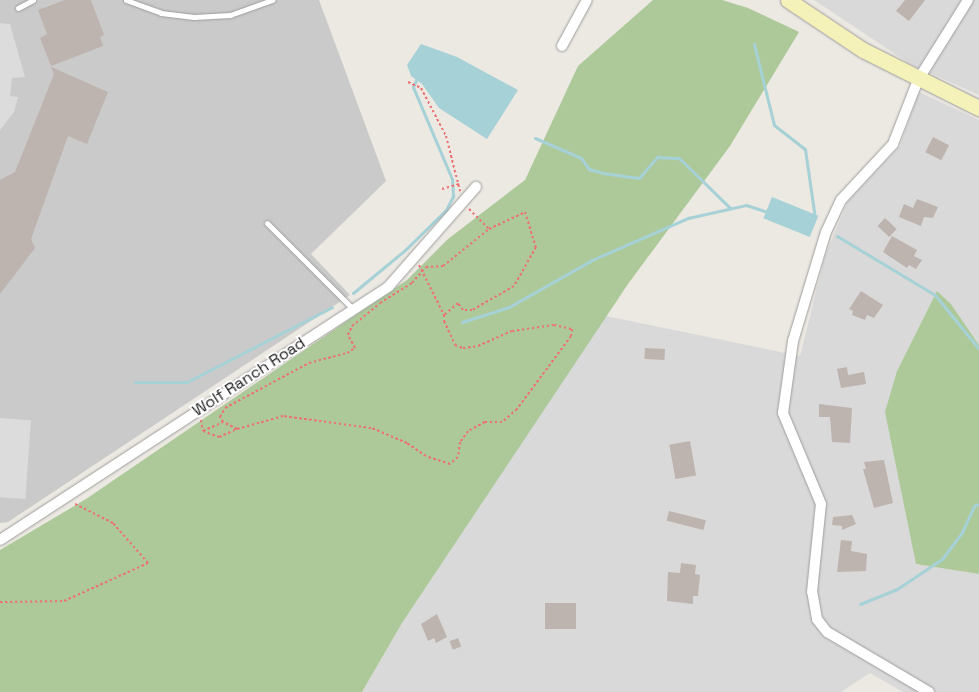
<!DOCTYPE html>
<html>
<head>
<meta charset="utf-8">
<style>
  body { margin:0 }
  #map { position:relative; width:979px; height:692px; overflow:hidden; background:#ece8e2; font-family:"Space Grotesk",sans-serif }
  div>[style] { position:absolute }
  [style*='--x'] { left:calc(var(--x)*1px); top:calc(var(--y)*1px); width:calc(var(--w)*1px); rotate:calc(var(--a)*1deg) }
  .residential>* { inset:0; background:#dad9d9 }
  .religious>* { inset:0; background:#cacaca }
  .forest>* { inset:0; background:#adc99a }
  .parking>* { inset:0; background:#dcdcdc; transform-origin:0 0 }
  .water>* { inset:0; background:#a5d1d7; transform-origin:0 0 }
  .stream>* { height:3px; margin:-1.5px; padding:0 1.5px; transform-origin:1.5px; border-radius:1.5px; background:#a5d1d7 }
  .building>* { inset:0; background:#bdb3af; transform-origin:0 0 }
  .path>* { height:2px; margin-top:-1px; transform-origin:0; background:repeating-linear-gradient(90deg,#ee7172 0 2.5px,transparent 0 5px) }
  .roads { filter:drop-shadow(0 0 1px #9d9d9d) drop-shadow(0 0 1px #9d9d9d) }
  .lane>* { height:5px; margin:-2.5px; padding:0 2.5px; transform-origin:2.5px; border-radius:2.5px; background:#fff }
  .street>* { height:10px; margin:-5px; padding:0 5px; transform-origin:5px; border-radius:5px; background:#fff }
  .secondary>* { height:15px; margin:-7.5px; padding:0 7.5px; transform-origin:7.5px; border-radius:7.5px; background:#f4f1b9 }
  span { translate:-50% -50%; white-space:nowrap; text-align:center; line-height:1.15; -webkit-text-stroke:4px #fff; paint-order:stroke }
  .street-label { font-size:16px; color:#1c1c1c }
</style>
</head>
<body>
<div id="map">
  <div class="residential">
    <div style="clip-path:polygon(814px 0,979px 0,979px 95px,910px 64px)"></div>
    <div style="clip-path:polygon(919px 92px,979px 120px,979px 345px,951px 304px,937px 291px,916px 564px,979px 574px,979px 692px,903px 692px,870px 673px,841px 692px,362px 692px,402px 623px,606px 316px,800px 356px,825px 256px,848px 201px,900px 146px)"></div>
  </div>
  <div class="religious">
    <div style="clip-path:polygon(0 0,319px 0,386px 181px,311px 254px,350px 295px,8px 522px,0 523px)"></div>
  </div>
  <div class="forest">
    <div style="clip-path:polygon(653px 0,722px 0,748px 8px,799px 32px,730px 146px,628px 284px,402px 623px,362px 692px,0 692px,0 550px,86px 499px,407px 280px,448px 239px,525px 180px,578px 66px)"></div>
    <div style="clip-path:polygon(937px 291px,951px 304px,979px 345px,979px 574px,916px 564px,885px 412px,897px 371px)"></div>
  </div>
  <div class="parking">
    <div style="clip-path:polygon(0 23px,10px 24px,25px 77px,12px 78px,10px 96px,18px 97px,14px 112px,0 130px)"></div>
    <div style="left:0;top:418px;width:31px;height:79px;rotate:4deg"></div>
  </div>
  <div class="water">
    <div style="clip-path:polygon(421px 44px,457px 57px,518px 90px,487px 139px,439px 108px,422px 84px,411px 76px,407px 65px)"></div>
    <div style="left:772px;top:197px;width:50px;height:23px;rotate:22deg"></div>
  </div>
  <div class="stream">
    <div style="--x:754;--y:44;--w:83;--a:76.1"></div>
    <div style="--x:774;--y:125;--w:39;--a:38"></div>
    <div style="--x:805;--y:149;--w:70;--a:81.8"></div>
    <div style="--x:535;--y:138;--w:50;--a:23.5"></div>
    <div style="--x:581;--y:158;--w:14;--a:54"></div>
    <div style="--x:589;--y:169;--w:15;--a:16"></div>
    <div style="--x:603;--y:173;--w:36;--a:8"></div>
    <div style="--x:639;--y:178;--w:28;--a:-49"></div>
    <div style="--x:657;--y:157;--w:22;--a:3"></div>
    <div style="--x:679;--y:158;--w:71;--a:44.4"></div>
    <div style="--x:837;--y:236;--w:114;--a:31"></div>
    <div style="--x:935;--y:295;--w:70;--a:50.8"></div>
    <div style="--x:353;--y:293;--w:67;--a:-39.6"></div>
    <div style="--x:405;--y:250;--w:57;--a:-44.3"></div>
    <div style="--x:446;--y:210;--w:16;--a:-63"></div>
    <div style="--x:453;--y:196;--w:17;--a:-93"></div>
    <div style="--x:452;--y:179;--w:100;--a:-113"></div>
    <div style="--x:413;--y:87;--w:10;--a:-66"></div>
    <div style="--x:462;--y:322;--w:49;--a:-17.7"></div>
    <div style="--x:509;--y:307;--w:95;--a:-29.5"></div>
    <div style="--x:592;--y:260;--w:105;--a:-23.6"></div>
    <div style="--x:688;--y:218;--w:59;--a:-12.6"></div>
    <div style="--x:746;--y:205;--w:23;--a:18"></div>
    <div style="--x:135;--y:382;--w:52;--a:0"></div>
    <div style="--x:187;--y:382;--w:163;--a:-27.3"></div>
    <div style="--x:860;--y:604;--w:40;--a:-22"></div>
    <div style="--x:897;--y:589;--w:54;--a:-33.7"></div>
    <div style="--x:942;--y:559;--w:34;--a:-53"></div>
    <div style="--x:962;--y:532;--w:29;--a:-65"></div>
    <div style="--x:974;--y:506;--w:5;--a:-22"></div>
  </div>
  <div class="building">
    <div style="clip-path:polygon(65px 0,91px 0,104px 35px,100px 37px,103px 46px,51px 66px,40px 38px,47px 34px,38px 10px)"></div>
    <div style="clip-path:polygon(905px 0,925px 0,909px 21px,896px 11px)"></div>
    <div style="clip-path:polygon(51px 67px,108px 92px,87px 144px,68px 136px,31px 239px,35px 248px,0 294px,0 180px,15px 172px,54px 74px)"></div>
    <div style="left:933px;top:137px;width:18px;height:17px;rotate:27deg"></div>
    <div style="clip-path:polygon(917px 199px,938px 207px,933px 218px,924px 217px,921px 226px,899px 217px,904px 204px,913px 208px)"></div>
    <div style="left:885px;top:218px;width:16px;height:11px;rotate:43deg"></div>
    <div style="clip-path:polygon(892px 236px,917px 250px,914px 256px,922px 260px,916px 269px,909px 265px,907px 268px,883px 252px)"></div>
    <div style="clip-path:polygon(861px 291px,883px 305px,874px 318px,867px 315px,865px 320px,852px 315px,853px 311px,849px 309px)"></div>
    <div style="left:645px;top:348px;width:20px;height:11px;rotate:3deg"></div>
    <div style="clip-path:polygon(847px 367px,848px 375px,864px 372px,866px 384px,841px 388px,837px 369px)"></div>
    <div style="clip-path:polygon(819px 404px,852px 408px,850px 443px,832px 442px,830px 417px,819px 417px)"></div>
    <div style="left:690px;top:441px;width:35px;height:21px;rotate:80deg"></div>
    <div style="clip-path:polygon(884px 460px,893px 503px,874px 508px,863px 469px,866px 469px,864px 462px)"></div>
    <div style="left:669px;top:511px;width:38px;height:10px;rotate:14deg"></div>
    <div style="clip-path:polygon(852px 515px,856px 524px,842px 530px,842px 526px,832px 525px,833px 517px)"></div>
    <div style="clip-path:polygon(841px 540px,852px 541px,851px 551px,867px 554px,866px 571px,837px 572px)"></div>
    <div style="clip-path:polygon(681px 563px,696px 565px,695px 574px,700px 575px,698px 596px,693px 596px,693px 604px,667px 601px,668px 572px,680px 573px)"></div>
    <div style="left:545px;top:603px;width:31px;height:26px"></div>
    <div style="clip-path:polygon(437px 614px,447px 637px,436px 643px,434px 638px,428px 641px,421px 624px)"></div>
    <div style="left:458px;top:638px;width:9px;height:9px;rotate:69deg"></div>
  </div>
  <div class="path">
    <div style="--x:408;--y:82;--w:14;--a:25"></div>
    <div style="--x:421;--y:88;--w:54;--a:62.5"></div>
    <div style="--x:446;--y:136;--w:57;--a:75.7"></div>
    <div style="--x:442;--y:189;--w:18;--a:-16"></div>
    <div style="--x:469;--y:209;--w:28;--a:45"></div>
    <div style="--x:525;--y:212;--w:37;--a:73"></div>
    <div style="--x:536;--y:247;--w:45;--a:119.4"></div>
    <div style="--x:514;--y:286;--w:48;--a:150.3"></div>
    <div style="--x:472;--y:310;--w:9;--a:180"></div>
    <div style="--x:463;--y:310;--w:9;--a:-126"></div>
    <div style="--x:458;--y:303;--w:18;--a:139"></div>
    <div style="--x:444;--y:315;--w:6;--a:90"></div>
    <div style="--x:444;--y:321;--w:26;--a:65"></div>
    <div style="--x:455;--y:345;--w:9;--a:21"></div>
    <div style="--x:463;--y:348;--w:15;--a:-8"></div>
    <div style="--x:478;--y:346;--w:37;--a:-24"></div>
    <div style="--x:512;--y:331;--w:42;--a:-8.1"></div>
    <div style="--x:554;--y:325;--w:18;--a:13"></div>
    <div style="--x:572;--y:329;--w:7;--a:98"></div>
    <div style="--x:571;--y:336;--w:91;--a:126.5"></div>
    <div style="--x:517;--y:409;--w:20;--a:139"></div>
    <div style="--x:502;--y:422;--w:17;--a:180"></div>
    <div style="--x:485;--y:422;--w:19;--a:152"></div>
    <div style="--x:468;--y:431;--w:14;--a:126"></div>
    <div style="--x:460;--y:442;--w:15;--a:98"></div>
    <div style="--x:458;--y:457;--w:11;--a:139"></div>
    <div style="--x:450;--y:464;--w:25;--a:-162"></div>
    <div style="--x:426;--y:456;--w:23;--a:-146"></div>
    <div style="--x:407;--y:443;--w:39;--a:-157"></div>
    <div style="--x:371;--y:428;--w:89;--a:-172.2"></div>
    <div style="--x:283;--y:416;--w:48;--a:164.2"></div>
    <div style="--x:237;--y:429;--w:16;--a:-153"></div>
    <div style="--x:223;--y:422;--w:6;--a:-121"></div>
    <div style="--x:220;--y:417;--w:10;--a:-61"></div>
    <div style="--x:225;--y:408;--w:95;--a:-28.2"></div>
    <div style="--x:309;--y:363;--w:39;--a:-15"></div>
    <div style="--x:347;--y:353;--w:9;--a:-32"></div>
    <div style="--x:355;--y:348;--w:15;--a:-118"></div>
    <div style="--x:348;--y:335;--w:10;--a:-66"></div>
    <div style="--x:352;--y:326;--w:36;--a:-39"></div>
    <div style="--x:380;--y:303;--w:38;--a:-32"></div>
    <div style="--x:412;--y:283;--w:21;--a:-49"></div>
    <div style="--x:426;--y:267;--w:17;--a:-3"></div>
    <div style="--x:443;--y:266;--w:59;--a:-38.8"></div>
    <div style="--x:489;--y:229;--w:40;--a:-25"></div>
    <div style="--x:419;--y:265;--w:56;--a:63.4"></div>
    <div style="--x:201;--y:420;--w:11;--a:80"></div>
    <div style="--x:203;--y:431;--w:17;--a:21"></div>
    <div style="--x:219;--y:437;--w:20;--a:-24"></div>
    <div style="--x:203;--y:431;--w:22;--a:-24"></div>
    <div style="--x:0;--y:602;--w:64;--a:-0.9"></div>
    <div style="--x:64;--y:601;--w:92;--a:-24.3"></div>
    <div style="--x:148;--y:563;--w:53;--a:-131.2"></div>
    <div style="--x:113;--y:523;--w:45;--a:-153.4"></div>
  </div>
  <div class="roads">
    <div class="lane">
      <div style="--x:126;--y:0;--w:37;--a:20"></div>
      <div style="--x:161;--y:13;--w:33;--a:7"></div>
      <div style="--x:194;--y:17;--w:36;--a:-3"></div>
      <div style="--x:230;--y:15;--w:45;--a:-19.7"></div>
      <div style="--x:18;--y:8;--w:17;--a:-28"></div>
      <div style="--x:267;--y:223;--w:122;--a:45"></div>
    </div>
    <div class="street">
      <div style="--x:562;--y:46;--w:52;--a:-61.5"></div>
      <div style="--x:0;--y:540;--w:465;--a:-33.1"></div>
      <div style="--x:389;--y:286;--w:132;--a:-48.7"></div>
      <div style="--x:929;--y:692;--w:118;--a:-149.5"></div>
      <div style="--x:827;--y:632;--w:16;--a:-128"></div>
      <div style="--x:817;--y:619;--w:27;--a:-100"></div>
      <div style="--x:812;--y:592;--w:88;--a:-84.2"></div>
      <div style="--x:821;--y:504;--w:99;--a:-112.7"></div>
      <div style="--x:783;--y:413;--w:73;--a:-82.1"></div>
      <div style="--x:793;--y:341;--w:114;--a:-73.2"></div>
      <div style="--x:826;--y:232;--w:35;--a:-65"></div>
      <div style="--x:841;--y:200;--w:76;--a:-47.1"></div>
      <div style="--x:893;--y:144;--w:69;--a:-68.7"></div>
      <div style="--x:918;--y:80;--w:94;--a:-58"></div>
    </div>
    <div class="secondary">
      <div style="--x:788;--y:0;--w:90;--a:33.7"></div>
      <div style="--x:863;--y:50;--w:130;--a:26.6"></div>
    </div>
  </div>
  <div class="street-label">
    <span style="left:249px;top:377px;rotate:-33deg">Wolf Ranch Road</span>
  </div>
</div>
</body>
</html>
